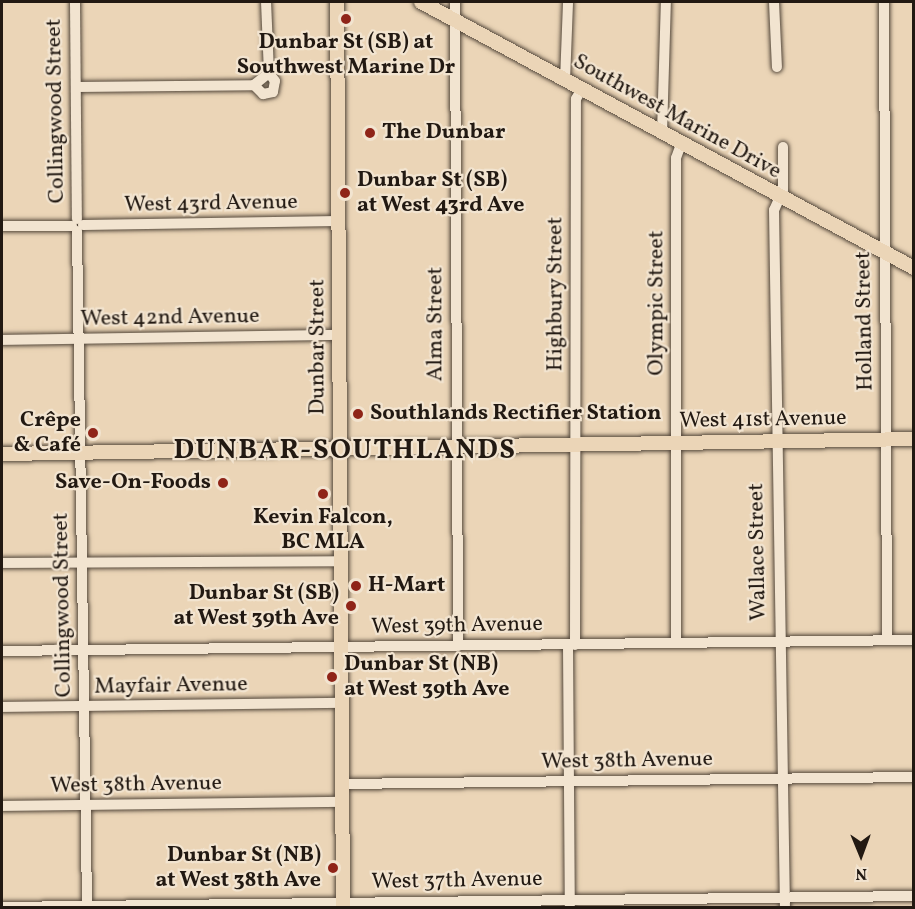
<!DOCTYPE html>
<html>
<head>
<meta charset="utf-8">
<style>
  body { margin:0 }
  #map { position:relative; width:915px; height:909px; overflow:hidden; background:#ebd5b7; font-family:Vollkorn,serif }
  div>[style] { position:absolute }
  [style*='--x'] { left:calc(var(--x)*1px); top:calc(var(--y)*1px); width:calc(var(--w)*1px); rotate:calc(var(--a)*1deg) }
  .roads { filter:drop-shadow(0 0 2px #54483b) drop-shadow(0 0 2px #54483b) }
  .minor>* { height:10px; margin:-5px; padding:0 5px; transform-origin:5px; border-radius:5px; background:#f2e4d0 }
  .major>* { height:14px; margin:-7px; padding:0 7px; transform-origin:7px; border-radius:7px; background:#ebd5b7 }
  .dots>* { width:16px; height:16px; translate:-50% -50%; box-sizing:border-box; border:3px solid #f2e4d0; border-radius:50% }
  span { translate:-50% -50%; white-space:nowrap; text-align:center; line-height:1.15; -webkit-text-stroke:4.5px #f2e4d0; paint-order:stroke }
  .poi-label { font-size:22px; color:#221912; font-weight:700 }
  .left { translate:0 -50%; text-align:left }
  .right { translate:-100% -50%; text-align:right }
  .street-label { font-size:22px; color:#221912 }
  .district-label { font-size:28px; color:#221912; font-weight:700; letter-spacing:1.5px }
  .frame { position:absolute; inset:0; border:3px solid #221912; pointer-events:none }
  .north { position:absolute; left:831px; top:825px; width:60px; height:60px; -webkit-text-stroke:4px #f2e4d0; paint-order:stroke; rotate:179deg; font-size:16px; font-weight:700; line-height:24px; text-align:center; color:#221912 }
  .north::after { content:''; display:block; margin:auto; width:21px; height:27px; background:#221912; clip-path:polygon(50% 0,100% 100%,50% 72%,0 100%) }
</style>
</head>
<body>
<div id="map">
  <div class="roads">
    <div class="minor">
      <div style="--x:75;--y:2;--w:217;--a:89.5"></div>
      <div style="--x:455;--y:2;--w:644;--a:89.73"></div>
      <div style="--x:774;--y:2;--w:65;--a:87.4"></div>
      <div style="--x:884;--y:2;--w:638;--a:89.73"></div>
      <div style="--x:565;--y:81;--w:79;--a:-87.8"></div>
      <div style="--x:254;--y:85;--w:13;--a:45"></div>
      <div style="--x:263;--y:94;--w:10;--a:-11"></div>
      <div style="--x:273;--y:92;--w:11;--a:-80"></div>
      <div style="--x:275;--y:81;--w:10;--a:-127"></div>
      <div style="--x:76;--y:87;--w:178;--a:-0.6"></div>
      <div style="--x:254;--y:85;--w:19;--a:-39"></div>
      <div style="--x:269;--y:73;--w:71;--a:-92.4"></div>
      <div style="--x:662;--y:133;--w:131;--a:-88.3"></div>
      <div style="--x:783;--y:147;--w:43;--a:90"></div>
      <div style="--x:783;--y:190;--w:22;--a:114"></div>
      <div style="--x:774;--y:210;--w:698;--a:89.1"></div>
      <div style="--x:83;--y:225;--w:255;--a:-0.9"></div>
      <div style="--x:2;--y:226;--w:70;--a:0"></div>
      <div style="--x:77;--y:231;--w:677;--a:89.15"></div>
      <div style="--x:2;--y:340;--w:337;--a:-0.9"></div>
      <div style="--x:2;--y:563;--w:337;--a:-0.3"></div>
      <div style="--x:676;--y:643;--w:485;--a:-90"></div>
      <div style="--x:676;--y:158;--w:15;--a:-70"></div>
      <div style="--x:568;--y:645;--w:263;--a:89.6"></div>
      <div style="--x:575;--y:645;--w:546;--a:-89.9"></div>
      <div style="--x:576;--y:99;--w:10;--a:-61"></div>
      <div style="--x:2;--y:651;--w:912;--a:-0.69"></div>
      <div style="--x:2;--y:707;--w:339;--a:-0.7"></div>
      <div style="--x:342;--y:784;--w:572;--a:-0.7"></div>
      <div style="--x:2;--y:806;--w:340;--a:-0.7"></div>
      <div style="--x:2;--y:907;--w:912;--a:-0.69"></div>
    </div>
    <div class="major">
      <div style="--x:337;--y:2;--w:906;--a:89.62"></div>
      <div style="--x:421;--y:2;--w:560;--a:28.35"></div>
      <div style="--x:2;--y:454;--w:912;--a:-0.94"></div>
    </div>
  </div>
  <div class="dots">
    <div style="left:346px;top:19px;background:#8f2418"></div>
    <div style="left:370px;top:133px;background:#8f2418"></div>
    <div style="left:345px;top:193px;background:#8f2418"></div>
    <div style="left:358px;top:414px;background:#8f2418"></div>
    <div style="left:93px;top:433px;background:#8f2418"></div>
    <div style="left:223px;top:483px;background:#8f2418"></div>
    <div style="left:323px;top:494px;background:#8f2418"></div>
    <div style="left:356px;top:586px;background:#8f2418"></div>
    <div style="left:351px;top:606px;background:#8f2418"></div>
    <div style="left:332px;top:677px;background:#8f2418"></div>
    <div style="left:333px;top:868px;background:#8f2418"></div>
  </div>
  <div class="poi-label">
    <span style="left:346px;top:55px">Dunbar St (SB) at<br>Southwest Marine Dr</span>
    <span class="left" style="left:382px;top:133px">The Dunbar</span>
    <span class="left" style="left:357px;top:193px">Dunbar St (SB)<br>at West 43rd Ave</span>
    <span class="left" style="left:370px;top:414px">Southlands Rectifier Station</span>
    <span class="right" style="left:81px;top:433px">Crêpe<br>&amp; Café</span>
    <span class="right" style="left:211px;top:483px">Save-On-Foods</span>
    <span style="left:323px;top:530px">Kevin Falcon,<br>BC MLA</span>
    <span class="left" style="left:368px;top:586px">H-Mart</span>
    <span class="right" style="left:339px;top:606px">Dunbar St (SB)<br>at West 39th Ave</span>
    <span class="left" style="left:344px;top:677px">Dunbar St (NB)<br>at West 39th Ave</span>
    <span class="right" style="left:321px;top:868px">Dunbar St (NB)<br>at West 38th Ave</span>
  </div>
  <div class="street-label">
    <span style="left:56px;top:111px;rotate:-91deg">Collingwood Street</span>
    <span style="left:677px;top:117px;rotate:29deg">Southwest Marine Drive</span>
    <span style="left:211px;top:204px;rotate:-1deg">West 43rd Avenue</span>
    <span style="left:556px;top:294px;rotate:-90deg">Highbury Street</span>
    <span style="left:657px;top:303px;rotate:-90deg">Olympic Street</span>
    <span style="left:170px;top:318px;rotate:-1deg">West 42nd Avenue</span>
    <span style="left:865px;top:321px;rotate:-91deg">Holland Street</span>
    <span style="left:436px;top:324px;rotate:-90deg">Alma Street</span>
    <span style="left:318px;top:347px;rotate:-90deg">Dunbar Street</span>
    <span style="left:763px;top:420px;rotate:-1deg">West 41st Avenue</span>
    <span style="left:758px;top:552px;rotate:-91deg">Wallace Street</span>
    <span style="left:63px;top:605px;rotate:-91deg">Collingwood Street</span>
    <span style="left:457px;top:626px;rotate:-1deg">West 39th Avenue</span>
    <span style="left:171px;top:686px;rotate:-1deg">Mayfair Avenue</span>
    <span style="left:627px;top:761px;rotate:-1deg">West 38th Avenue</span>
    <span style="left:136px;top:785px;rotate:-1deg">West 38th Avenue</span>
    <span style="left:457px;top:881px;rotate:-1deg">West 37th Avenue</span>
  </div>
  <div class="district-label">
    <span style="left:345px;top:451px">DUNBAR-SOUTHLANDS</span>
  </div>
  <div class="frame"></div>
  <div class="north">N</div>
</div>
</body>
</html>
